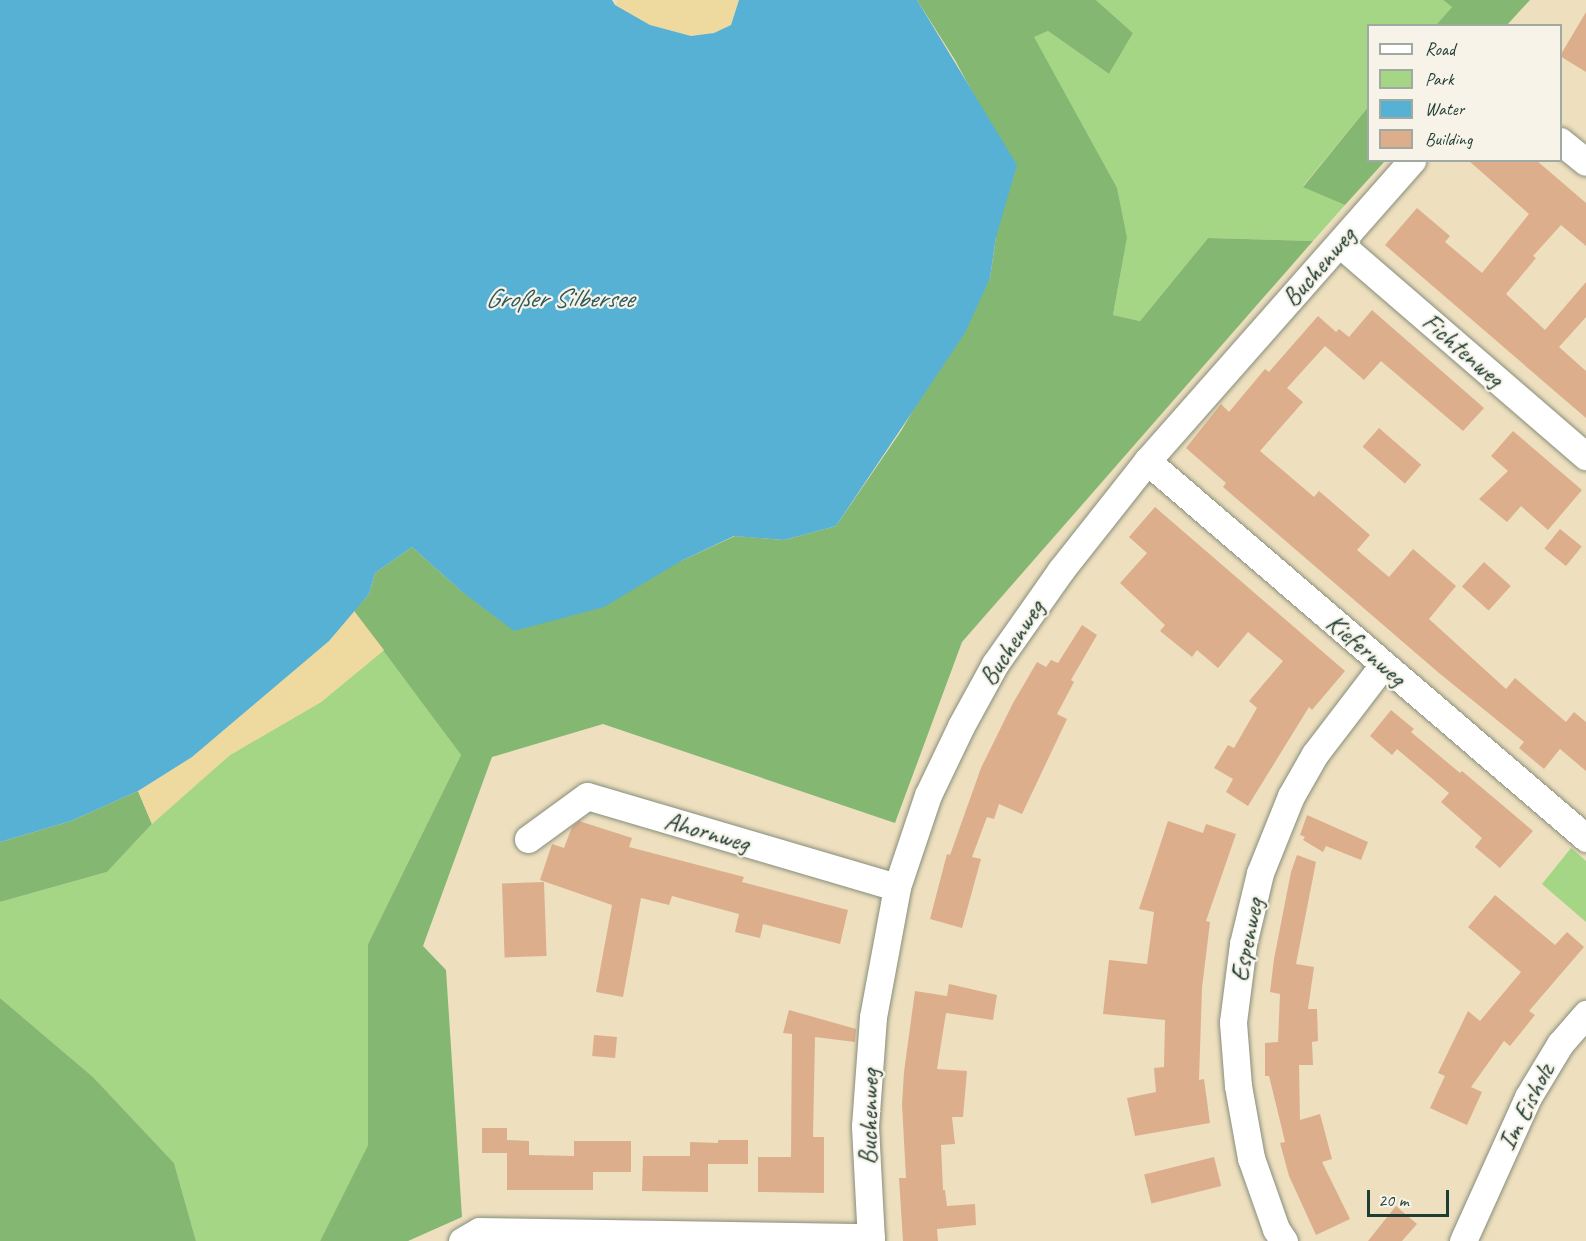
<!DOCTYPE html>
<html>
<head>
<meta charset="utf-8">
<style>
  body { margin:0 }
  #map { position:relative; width:1586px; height:1241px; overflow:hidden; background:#eedfbf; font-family:Caveat,sans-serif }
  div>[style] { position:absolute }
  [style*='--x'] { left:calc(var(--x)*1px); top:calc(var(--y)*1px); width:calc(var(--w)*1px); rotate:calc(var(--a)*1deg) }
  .green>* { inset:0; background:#a5d685 }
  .forest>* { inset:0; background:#84b772 }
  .sand>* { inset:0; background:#eeda9e }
  .water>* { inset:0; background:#57b1d4 }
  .building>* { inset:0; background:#dcae8c; transform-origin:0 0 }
  .roads { filter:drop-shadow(0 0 2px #868e7a) drop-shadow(0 0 2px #868e7a) }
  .street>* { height:27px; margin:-13.5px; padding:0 13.5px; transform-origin:13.5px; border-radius:13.5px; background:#fff }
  span { translate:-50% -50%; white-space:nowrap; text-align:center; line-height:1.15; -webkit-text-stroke:4.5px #f7f3e8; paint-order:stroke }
  .street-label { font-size:26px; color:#1f3d34 }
  .water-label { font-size:27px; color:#2d5a5c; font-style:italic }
  .legend { position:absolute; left:1367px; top:24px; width:195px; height:138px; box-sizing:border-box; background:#f7f3e8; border:2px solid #a1aaa0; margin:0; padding:8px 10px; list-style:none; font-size:18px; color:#1f3d34 }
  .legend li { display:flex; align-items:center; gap:12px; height:30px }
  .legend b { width:30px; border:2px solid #a1aaa0 }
  .scale { position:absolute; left:1367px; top:1190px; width:82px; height:27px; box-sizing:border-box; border:3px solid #1f3d34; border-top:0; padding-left:8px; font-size:18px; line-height:21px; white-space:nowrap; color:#1f3d34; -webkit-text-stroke:4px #f7f3e8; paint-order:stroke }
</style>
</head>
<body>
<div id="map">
  <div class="green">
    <div style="clip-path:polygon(1096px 0,1443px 0,1452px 7px,1436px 25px,1368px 26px,1368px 107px,1303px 186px,1345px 205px,1313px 241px,1208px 238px,1140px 321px,1113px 315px,1127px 238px,1033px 37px,1048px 31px,1109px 74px,1133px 33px)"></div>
    <div style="clip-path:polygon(384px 650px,461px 755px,368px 944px,368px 1145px,320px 1241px,196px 1241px,174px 1163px,93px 1077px,0 998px,0 902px,107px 872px,167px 808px,230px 755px,321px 702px)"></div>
    <div style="clip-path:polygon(1571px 848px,1586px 861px,1586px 922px,1542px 884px)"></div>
  </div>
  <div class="forest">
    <div style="clip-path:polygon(917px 0,1096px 0,1133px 33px,1109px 74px,1048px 31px,1034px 37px,1117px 188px,1127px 238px,1113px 315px,1140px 321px,1208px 238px,1313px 241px,962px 642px,895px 823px,603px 724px,492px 757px,423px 946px,446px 970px,462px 1217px,408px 1241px,320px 1241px,368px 1145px,368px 944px,461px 755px,354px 611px,369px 594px,375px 573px,412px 547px,461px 591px,681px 561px,735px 536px,784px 540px,836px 526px,901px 431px,990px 278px,996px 237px,976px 99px,955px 60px)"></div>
    <div style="clip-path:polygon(1443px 0,1530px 0,1507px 25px,1436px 25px,1452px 7px)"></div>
    <div style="clip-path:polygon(1368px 107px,1368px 160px,1385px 161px,1345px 205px,1303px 187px)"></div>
    <div style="clip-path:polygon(138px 791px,152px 824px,107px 872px,0 902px,0 842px,71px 821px)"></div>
    <div style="clip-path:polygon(0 998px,93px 1077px,174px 1163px,196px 1241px,0 1241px)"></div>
  </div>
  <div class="sand">
    <div style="clip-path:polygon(618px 0,739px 0,731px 25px,714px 33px,691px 36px,650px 25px,615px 5px)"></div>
    <div style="clip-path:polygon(354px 611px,384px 650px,321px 702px,230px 755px,152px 824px,138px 791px,192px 757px,328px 641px)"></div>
  </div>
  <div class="water">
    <div style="clip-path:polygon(0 0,612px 0,615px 5px,650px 25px,691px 36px,714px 33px,731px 25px,739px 0,917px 0,1017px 165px,996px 237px,990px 278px,965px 333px,836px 526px,784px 540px,734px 536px,681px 561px,604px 607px,514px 631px,461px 591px,412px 547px,375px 573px,369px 594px,329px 641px,192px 757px,138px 791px,71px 821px,0 842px)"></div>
  </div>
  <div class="building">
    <div style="clip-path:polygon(1586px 12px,1586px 72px,1560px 56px)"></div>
    <div style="clip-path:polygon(1468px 160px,1536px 160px,1586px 203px,1586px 246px,1561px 225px,1533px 256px,1536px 258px,1506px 294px,1545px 330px,1586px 282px,1586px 317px,1559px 347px,1586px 371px,1586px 418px,1385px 245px,1417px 208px,1450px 236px,1445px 242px,1482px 273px,1529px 214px)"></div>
    <div style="clip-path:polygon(1372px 310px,1484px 408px,1463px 431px,1381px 361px,1364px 380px,1325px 346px,1287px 388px,1303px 402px,1260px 451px,1314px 497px,1319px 491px,1370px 535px,1357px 550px,1389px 577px,1413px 549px,1456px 586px,1429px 619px,1506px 689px,1515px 678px,1566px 722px,1574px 712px,1586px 722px,1586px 771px,1560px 749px,1544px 769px,1519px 748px,1524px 742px,1439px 673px,1223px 487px,1226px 483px,1186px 448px,1221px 404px,1229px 412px,1265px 369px,1269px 372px,1318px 316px,1336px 332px,1334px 334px,1339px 329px,1349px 337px)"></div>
    <div style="left:1379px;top:428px;width:56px;height:25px;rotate:41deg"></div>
    <div style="clip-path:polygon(1513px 431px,1582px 490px,1548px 530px,1521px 506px,1507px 522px,1479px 499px,1508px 471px,1491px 456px)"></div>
    <div style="clip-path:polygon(1155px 507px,1345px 671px,1312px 710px,1309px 707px,1248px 806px,1226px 792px,1233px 779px,1214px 768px,1228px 745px,1234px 748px,1257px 708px,1249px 701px,1283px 661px,1248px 632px,1218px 668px,1197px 650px,1192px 657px,1160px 631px,1165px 625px,1120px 583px,1147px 553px,1129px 537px)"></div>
    <div style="left:1560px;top:529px;width:28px;height:25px;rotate:39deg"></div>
    <div style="left:1484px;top:562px;width:36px;height:33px;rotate:42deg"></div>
    <div style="clip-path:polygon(1082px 625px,1097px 635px,1071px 680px,1074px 682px,1057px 714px,1067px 719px,1022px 814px,999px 804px,994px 819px,987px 817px,972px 857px,981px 859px,962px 928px,930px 919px,947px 854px,950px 855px,981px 768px,1013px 703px,1037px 662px,1046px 667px,1051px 660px,1058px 663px)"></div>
    <div style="clip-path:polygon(1391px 710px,1414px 729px,1411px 732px,1460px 773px,1462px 771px,1533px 831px,1500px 868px,1475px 847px,1482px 838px,1441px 802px,1449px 793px,1397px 749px,1392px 755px,1370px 736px)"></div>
    <div style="clip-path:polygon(1307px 815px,1368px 842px,1361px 860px,1326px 846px,1323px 852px,1303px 840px,1305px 837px,1300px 835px)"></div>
    <div style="clip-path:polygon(579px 821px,632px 838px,629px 847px,744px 877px,742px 882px,848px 910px,840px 944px,763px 924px,760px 938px,735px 932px,739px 914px,672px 896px,669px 905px,641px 898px,623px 997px,596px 992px,612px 905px,540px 880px,552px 844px,564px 848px,572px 827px)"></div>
    <div style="clip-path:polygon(1168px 821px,1203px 833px,1206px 824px,1236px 834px,1206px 921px,1210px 922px,1202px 988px,1199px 1080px,1204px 1079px,1210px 1123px,1135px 1136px,1127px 1098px,1156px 1092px,1154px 1068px,1164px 1067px,1165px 1020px,1103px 1014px,1109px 960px,1147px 964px,1154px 912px,1139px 909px)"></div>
    <div style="clip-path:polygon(1297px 855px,1316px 862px,1296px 964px,1314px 967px,1308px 1009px,1317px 1009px,1318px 1041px,1312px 1042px,1313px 1065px,1299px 1065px,1300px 1120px,1320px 1114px,1332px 1159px,1322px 1162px,1350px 1219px,1316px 1235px,1289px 1176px,1280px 1143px,1285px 1142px,1281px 1125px,1269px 1076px,1265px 1076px,1265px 1043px,1278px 1042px,1280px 994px,1270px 992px,1274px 959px,1291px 872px)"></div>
    <div style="left:544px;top:882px;width:74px;height:42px;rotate:88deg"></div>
    <div style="clip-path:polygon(1495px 895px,1555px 945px,1567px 932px,1584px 947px,1529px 1011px,1535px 1015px,1510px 1046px,1504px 1041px,1471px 1087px,1482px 1092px,1467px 1125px,1430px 1108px,1445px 1076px,1438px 1073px,1468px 1011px,1480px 1021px,1521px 972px,1468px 927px)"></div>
    <div style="clip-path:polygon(949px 984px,997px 995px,993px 1020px,946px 1013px,937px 1069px,967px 1071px,963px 1117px,952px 1117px,955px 1144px,941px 1145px,943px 1190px,945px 1190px,947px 1206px,975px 1204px,976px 1225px,937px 1229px,938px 1241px,903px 1241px,899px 1178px,906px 1178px,902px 1104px,904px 1072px,915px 991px,947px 996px)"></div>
    <div style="clip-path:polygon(789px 1010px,856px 1029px,855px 1042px,815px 1037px,813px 1137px,824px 1137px,824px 1193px,758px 1192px,758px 1157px,791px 1157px,792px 1034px,783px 1033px)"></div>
    <div style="left:594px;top:1035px;width:23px;height:21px;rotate:5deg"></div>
    <div style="left:482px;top:1128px;width:25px;height:25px"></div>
    <div style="clip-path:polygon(507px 1140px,529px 1141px,529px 1155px,574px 1156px,574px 1141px,631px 1141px,631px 1172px,593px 1172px,593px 1190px,507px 1190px)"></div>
    <div style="clip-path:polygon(718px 1140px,748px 1140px,748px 1164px,708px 1164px,708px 1192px,642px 1191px,643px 1156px,690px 1156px,690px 1142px,718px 1143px)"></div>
    <div style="left:1214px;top:1157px;width:30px;height:72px;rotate:76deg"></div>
    <div style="clip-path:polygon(1396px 1206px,1417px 1224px,1402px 1241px,1368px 1241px)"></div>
  </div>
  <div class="roads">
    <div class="street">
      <div style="--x:1560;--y:141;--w:33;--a:39"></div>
      <div style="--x:1340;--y:244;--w:325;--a:40.8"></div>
      <div style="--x:1147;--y:461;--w:579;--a:40.65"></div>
      <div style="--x:528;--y:839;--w:73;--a:-36.1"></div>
      <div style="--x:587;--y:796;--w:323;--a:16.4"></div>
      <div style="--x:462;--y:1241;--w:20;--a:-30"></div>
      <div style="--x:479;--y:1231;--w:392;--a:0.9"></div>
      <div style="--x:871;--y:1241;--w:115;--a:-93"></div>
      <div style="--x:865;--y:1126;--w:109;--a:-85.8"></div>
      <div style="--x:873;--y:1017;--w:132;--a:-79.5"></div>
      <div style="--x:897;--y:887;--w:97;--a:-71.4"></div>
      <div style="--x:928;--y:795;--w:76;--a:-64.4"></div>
      <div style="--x:961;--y:726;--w:71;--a:-61.3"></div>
      <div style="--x:995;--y:664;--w:115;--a:-54.9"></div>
      <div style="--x:1061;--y:570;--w:139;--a:-51.7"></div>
      <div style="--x:1147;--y:461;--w:401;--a:-48.6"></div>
      <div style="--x:1284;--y:1241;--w:14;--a:-124"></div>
      <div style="--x:1276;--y:1229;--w:75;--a:-109.4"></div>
      <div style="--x:1251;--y:1158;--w:73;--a:-100.2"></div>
      <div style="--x:1238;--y:1086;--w:64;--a:-94.5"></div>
      <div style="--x:1233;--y:1022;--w:79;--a:-82.7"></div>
      <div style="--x:1243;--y:944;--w:73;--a:-76.5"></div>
      <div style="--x:1260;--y:873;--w:83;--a:-68.1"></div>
      <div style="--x:1291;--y:796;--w:48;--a:-60.3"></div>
      <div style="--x:1315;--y:754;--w:112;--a:-52.6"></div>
      <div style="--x:1463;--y:1241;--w:158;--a:-65.7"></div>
      <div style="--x:1528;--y:1097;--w:62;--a:-58.9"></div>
      <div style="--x:1560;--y:1044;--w:40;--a:-49"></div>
    </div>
  </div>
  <div class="street-label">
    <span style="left:1319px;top:267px;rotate:-49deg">Buchenweg</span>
    <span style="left:1463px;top:350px;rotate:41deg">Fichtenweg</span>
    <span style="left:1012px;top:643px;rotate:-57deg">Buchenweg</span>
    <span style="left:1366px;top:650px;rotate:41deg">Kiefernweg</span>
    <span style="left:707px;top:832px;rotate:16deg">Ahornweg</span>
    <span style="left:1247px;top:940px;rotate:-79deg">Espenweg</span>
    <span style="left:1526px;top:1107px;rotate:-63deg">Im Eisholz</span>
    <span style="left:869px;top:1117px;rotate:-89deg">Buchenweg</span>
  </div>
  <div class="water-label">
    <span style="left:559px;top:299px">Großer Silbersee</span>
  </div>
  <ul class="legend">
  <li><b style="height:8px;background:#fff"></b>Road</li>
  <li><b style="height:16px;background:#a5d685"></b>Park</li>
  <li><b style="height:16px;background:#57b1d4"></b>Water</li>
  <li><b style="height:16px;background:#dcae8c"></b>Building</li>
  </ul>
  <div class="scale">20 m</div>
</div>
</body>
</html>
